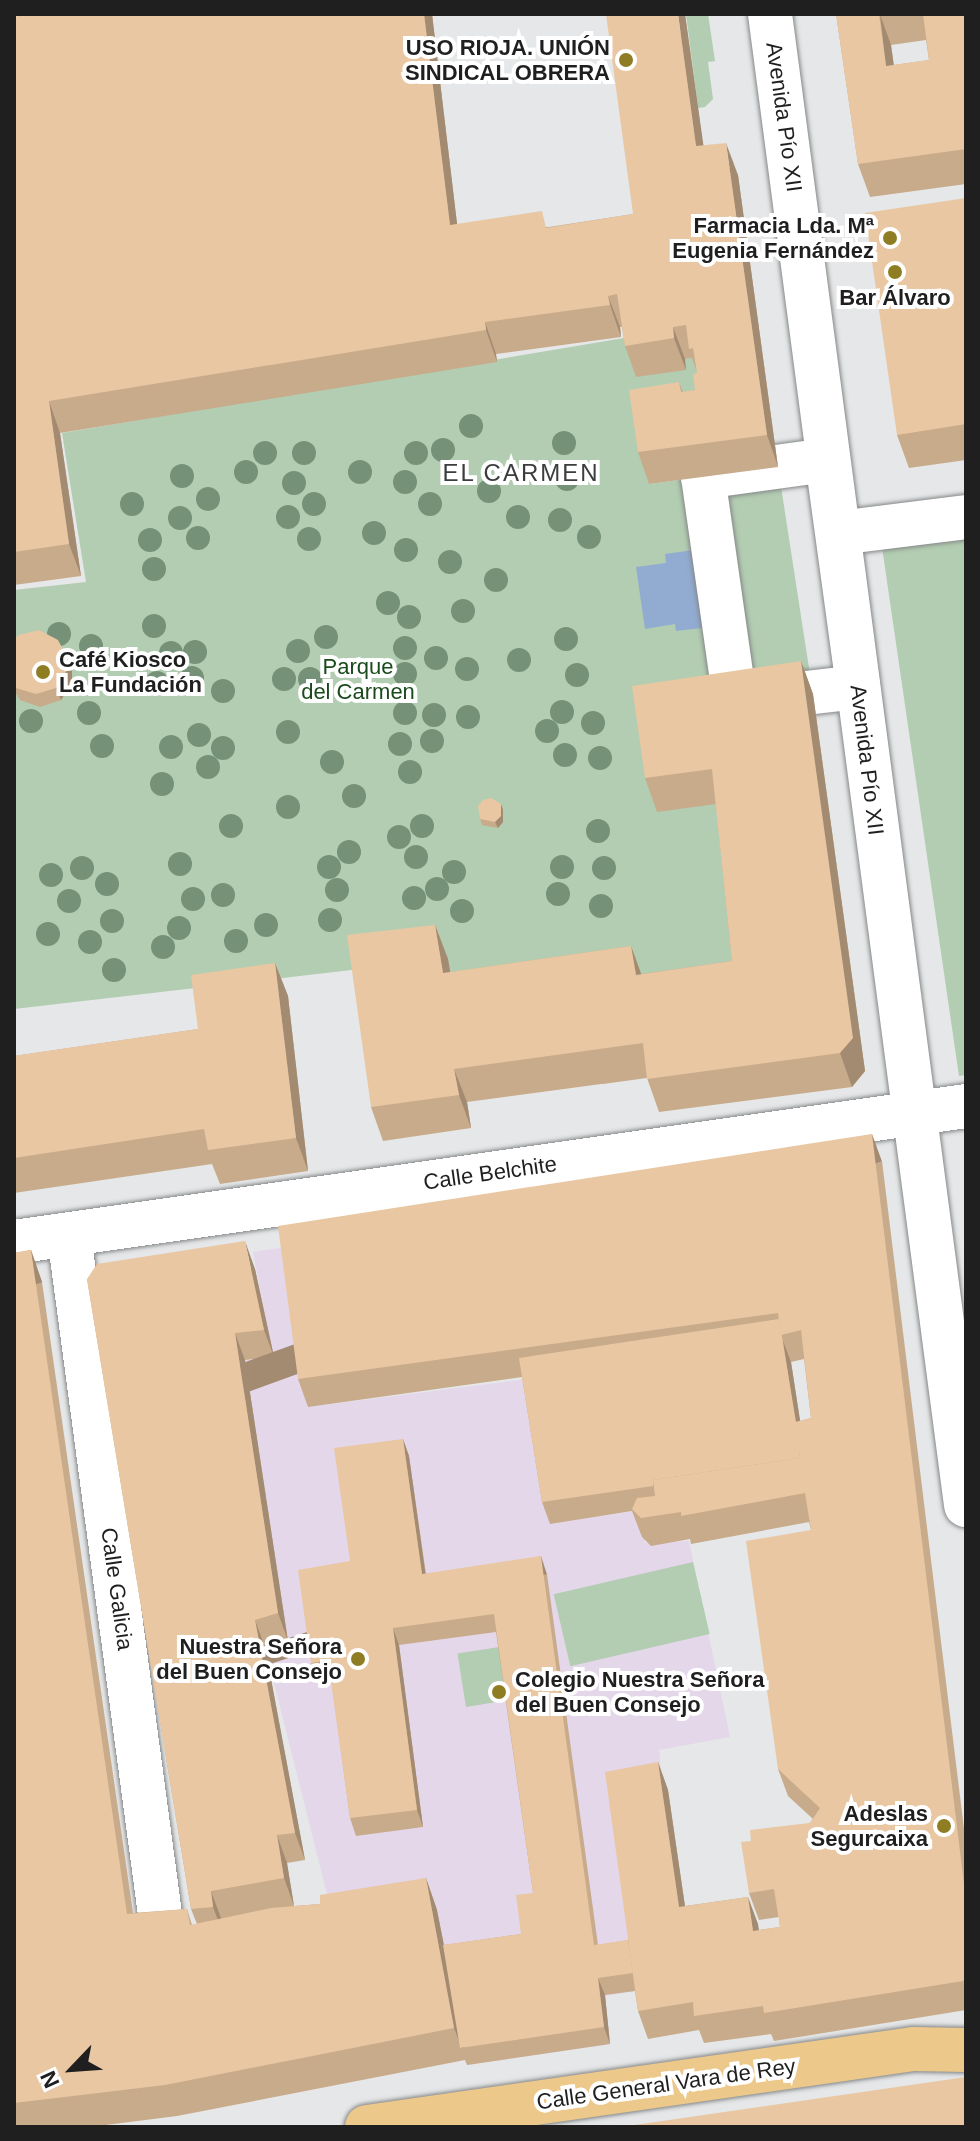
<!DOCTYPE html>
<html>
<head>
<meta charset="utf-8">
<style>
  body { margin:0 }
  #map { position:relative; width:980px; height:2141px; overflow:hidden; background:#e5e7e8; font-family:Helvetica,sans-serif }
  div>[style] { position:absolute }
  [style*='--x'] { left:calc(var(--x)*1px); top:calc(var(--y)*1px); width:calc(var(--w)*1px); rotate:calc(var(--a)*1deg) }
  .education>* { inset:0; background:#e5d7ea }
  .green>* { inset:0; background:#b2cdb1; transform-origin:0 0 }
  .water>* { inset:0; background:#91abd1 }
  .roads { filter:drop-shadow(0 0 2px #868889) drop-shadow(0 0 2px #868889) }
  .minor>* { height:44px; margin:-22px; padding:0 22px; transform-origin:22px; border-radius:22px; background:#fff }
  .major>* { height:44px; margin:-22px; padding:0 22px; transform-origin:22px; border-radius:22px; background:#ecc88b }
  .trees>* { width:24px; height:24px; margin:-12px; border-radius:50%; background:#759178 }
  .wall>* { inset:0; background:#c8ab8b }
  .shaded-wall>* { inset:0; background:#a38b71; transform-origin:0 0 }
  .building>* { inset:0; background:#e9c7a2 }
  .dots>* { width:22px; height:22px; translate:-50% -50%; box-sizing:border-box; border:4px solid #fff; border-radius:50% }
  span { translate:-50% -50%; white-space:nowrap; text-align:center; line-height:1.15; -webkit-text-stroke:8px #fff; paint-order:stroke }
  .poi-label { font-size:22px; color:#1f1f20; font-weight:700 }
  .right { translate:-100% -50%; text-align:right }
  .left { translate:0 -50%; text-align:left }
  .street-label { font-size:22px; color:#1f1f20 }
  .park-label { font-size:22px; color:#1a4b1c }
  .neighbourhood-label { font-size:24px; color:#3b3d3e; letter-spacing:2px }
  .frame { position:absolute; inset:0; border:16px solid #1f1f20; pointer-events:none }
  .north { position:absolute; left:32px; top:2029px; width:80px; height:80px; -webkit-text-stroke:6px #fff; paint-order:stroke; rotate:245deg; font-size:22px; font-weight:700; line-height:32px; text-align:center; color:#1f1f20 }
  .north::after { content:''; display:block; margin:auto; width:28px; height:36px; background:#1f1f20; clip-path:polygon(50% 0,100% 100%,50% 72%,0 100%) }
</style>
</head>
<body>
<div id="map">
  <div class="education">
    <div style="clip-path:polygon(287px 1247px,308px 1407px,527px 1379px,550px 1523px,663px 1507px,665px 1524px,642px 1530px,645px 1543px,689px 1541px,730px 1737px,659px 1750px,661px 1770px,609px 1782px,641px 1990px,605px 1996px,610px 2044px,467px 2065px,437px 1910px,333px 1918px,265px 1647px,288px 1640px,245px 1360px,273px 1357px,253px 1252px)"></div>
  </div>
  <div class="green">
    <div style="clip-path:polygon(686px 14px,708px 14px,715px 61px,708px 62px,713px 99px,705px 107px,698px 108px)"></div>
    <div style="clip-path:polygon(630px 337px,685px 359px,697px 357px,700px 380px,649px 484px,778px 467px,813px 694px,724px 802px,744px 994px,456px 1007px,447px 959px,14px 1009px,14px 590px,86px 582px,62px 433px)"></div>
    <div style="clip-path:polygon(966px 535px,966px 1075px,959px 1076px,882px 547px)"></div>
    <div style="left:693px;top:1562px;width:74px;height:143px;rotate:77deg"></div>
    <div style="left:499px;top:1647px;width:54px;height:42px;rotate:81deg"></div>
  </div>
  <div class="water">
    <div style="clip-path:polygon(708px 548px,719px 626px,676px 631px,675px 624px,645px 629px,636px 567px,666px 563px,665px 554px)"></div>
  </div>
  <div class="roads">
    <div class="minor">
      <div style="--x:770;--y:14;--w:1504;--a:82.51"></div>
      <div style="--x:827;--y:460;--w:229;--a:82.2"></div>
      <div style="--x:858;--y:687;--w:124;--a:173.5"></div>
      <div style="--x:735;--y:701;--w:226;--a:-98.1"></div>
      <div style="--x:703;--y:477;--w:125;--a:-7.8"></div>
      <div style="--x:838;--y:533;--w:129;--a:-7.1"></div>
      <div style="--x:69;--y:1235;--w:715;--a:82.37"></div>
      <div style="--x:14;--y:1242;--w:962;--a:-8.13"></div>
    </div>
    <div class="major">
      <div style="--x:367;--y:2127;--w:552;--a:-8.13"></div>
      <div style="--x:913;--y:2049;--w:53;--a:1.1"></div>
    </div>
  </div>
  <div class="trees">
    <div style="left:471px;top:426px"></div>
    <div style="left:564px;top:443px"></div>
    <div style="left:443px;top:450px"></div>
    <div style="left:265px;top:453px"></div>
    <div style="left:304px;top:453px"></div>
    <div style="left:416px;top:453px"></div>
    <div style="left:246px;top:472px"></div>
    <div style="left:360px;top:472px"></div>
    <div style="left:182px;top:476px"></div>
    <div style="left:567px;top:479px"></div>
    <div style="left:405px;top:482px"></div>
    <div style="left:294px;top:483px"></div>
    <div style="left:489px;top:491px"></div>
    <div style="left:208px;top:499px"></div>
    <div style="left:132px;top:504px"></div>
    <div style="left:314px;top:504px"></div>
    <div style="left:430px;top:504px"></div>
    <div style="left:288px;top:517px"></div>
    <div style="left:518px;top:517px"></div>
    <div style="left:180px;top:518px"></div>
    <div style="left:560px;top:520px"></div>
    <div style="left:374px;top:533px"></div>
    <div style="left:589px;top:537px"></div>
    <div style="left:198px;top:538px"></div>
    <div style="left:309px;top:539px"></div>
    <div style="left:150px;top:540px"></div>
    <div style="left:406px;top:550px"></div>
    <div style="left:450px;top:562px"></div>
    <div style="left:154px;top:569px"></div>
    <div style="left:496px;top:580px"></div>
    <div style="left:388px;top:603px"></div>
    <div style="left:463px;top:611px"></div>
    <div style="left:409px;top:617px"></div>
    <div style="left:154px;top:626px"></div>
    <div style="left:59px;top:634px"></div>
    <div style="left:326px;top:637px"></div>
    <div style="left:566px;top:639px"></div>
    <div style="left:91px;top:646px"></div>
    <div style="left:405px;top:648px"></div>
    <div style="left:298px;top:651px"></div>
    <div style="left:195px;top:652px"></div>
    <div style="left:171px;top:653px"></div>
    <div style="left:436px;top:658px"></div>
    <div style="left:519px;top:660px"></div>
    <div style="left:467px;top:669px"></div>
    <div style="left:405px;top:674px"></div>
    <div style="left:577px;top:675px"></div>
    <div style="left:192px;top:678px"></div>
    <div style="left:284px;top:679px"></div>
    <div style="left:310px;top:679px"></div>
    <div style="left:157px;top:683px"></div>
    <div style="left:223px;top:691px"></div>
    <div style="left:562px;top:712px"></div>
    <div style="left:89px;top:713px"></div>
    <div style="left:405px;top:713px"></div>
    <div style="left:434px;top:715px"></div>
    <div style="left:468px;top:717px"></div>
    <div style="left:31px;top:721px"></div>
    <div style="left:593px;top:723px"></div>
    <div style="left:547px;top:731px"></div>
    <div style="left:288px;top:732px"></div>
    <div style="left:199px;top:735px"></div>
    <div style="left:432px;top:741px"></div>
    <div style="left:400px;top:744px"></div>
    <div style="left:102px;top:746px"></div>
    <div style="left:171px;top:747px"></div>
    <div style="left:223px;top:748px"></div>
    <div style="left:565px;top:755px"></div>
    <div style="left:600px;top:758px"></div>
    <div style="left:332px;top:762px"></div>
    <div style="left:208px;top:767px"></div>
    <div style="left:410px;top:772px"></div>
    <div style="left:162px;top:784px"></div>
    <div style="left:354px;top:796px"></div>
    <div style="left:288px;top:807px"></div>
    <div style="left:231px;top:826px"></div>
    <div style="left:422px;top:826px"></div>
    <div style="left:598px;top:831px"></div>
    <div style="left:399px;top:837px"></div>
    <div style="left:349px;top:852px"></div>
    <div style="left:416px;top:857px"></div>
    <div style="left:180px;top:864px"></div>
    <div style="left:329px;top:867px"></div>
    <div style="left:562px;top:867px"></div>
    <div style="left:82px;top:868px"></div>
    <div style="left:604px;top:868px"></div>
    <div style="left:454px;top:872px"></div>
    <div style="left:51px;top:875px"></div>
    <div style="left:107px;top:884px"></div>
    <div style="left:437px;top:889px"></div>
    <div style="left:337px;top:890px"></div>
    <div style="left:558px;top:894px"></div>
    <div style="left:223px;top:895px"></div>
    <div style="left:414px;top:898px"></div>
    <div style="left:193px;top:899px"></div>
    <div style="left:69px;top:901px"></div>
    <div style="left:601px;top:906px"></div>
    <div style="left:462px;top:911px"></div>
    <div style="left:330px;top:920px"></div>
    <div style="left:112px;top:921px"></div>
    <div style="left:266px;top:925px"></div>
    <div style="left:179px;top:928px"></div>
    <div style="left:48px;top:934px"></div>
    <div style="left:236px;top:941px"></div>
    <div style="left:90px;top:942px"></div>
    <div style="left:163px;top:947px"></div>
    <div style="left:114px;top:970px"></div>
  </div>
  <div class="wall">
    <div style="clip-path:polygon(37px 14px,432px 14px,457px 224px,549px 227px,633px 214px,685px 14px,703px 145px,738px 175px,778px 467px,649px 484px,638px 452px,679px 382px,683px 392px,695px 390px,697px 372px,692px 358px,685px 359px,686px 370px,636px 377px,625px 346px,622px 327px,620px 327px,621px 337px,496px 354px,497px 362px,60px 433px,81px 576px,14px 585px,14px 17px)"></div>
    <div style="clip-path:polygon(evenodd,836px 14px,966px 14px,966px 184px,870px 197px,858px 164px,836px 14px,926px 40px,929px 60px,894px 65px,891px 45px,926px 40px)"></div>
    <div style="clip-path:polygon(966px 198px,966px 460px,909px 468px,897px 435px)"></div>
    <div style="clip-path:polygon(14px 639px,68px 659px,72px 671px,72px 682px,61px 700px,40px 707px,20px 700px,14px 690px)"></div>
    <div style="clip-path:polygon(801px 661px,813px 694px,865px 1071px,852px 1087px,659px 1112px,647px 1078px,467px 1102px,471px 1128px,383px 1141px,371px 1107px,435px 925px,448px 959px,450px 972px,631px 946px,641px 974px,732px 961px,716px 804px,657px 812px,645px 778px)"></div>
    <div style="clip-path:polygon(501px 804px,503px 810px,503px 822px,498px 828px,482px 825px,480px 819px)"></div>
    <div style="clip-path:polygon(275px 963px,288px 996px,308px 1171px,220px 1184px,212px 1164px,14px 1193px,14px 1056px,198px 1029px)"></div>
    <div style="clip-path:polygon(evenodd,882px 1161px,966px 1845px,966px 2010px,774px 2041px,771px 2034px,704px 2043px,699px 2030px,648px 2039px,638px 2011px,635px 1991px,605px 1995px,610px 2044px,467px 2065px,465px 2060px,177px 2116px,90px 2127px,14px 2127px,14px 1253px,31px 1250px,42px 1282px,133px 1913px,187px 1909px,192px 1925px,197px 1924px,191px 1909px,87px 1279px,255px 1269px,274px 1357px,245px 1360px,288px 1641px,265px 1647px,305px 1860px,287px 1863px,294px 1906px,320px 1904px,426px 1878px,437px 1910px,444px 1945px,521px 1934px,533px 1893px,496px 1632px,399px 1645px,423px 1827px,356px 1836px,350px 1818px,331px 1678px,317px 1680px,311px 1663px,350px 1561px,403px 1439px,409px 1456px,426px 1574px,547px 1574px,598px 1945px,628px 1940px,658px 1762px,668px 1790px,685px 1906px,748px 1897px,759px 1930px,780px 1927px,779px 1917px,759px 1920px,749px 1893px,751px 1841px,810px 1823px,813px 1819px,788px 1796px,778px 1769px,811px 1530px,809px 1522px,691px 1544px,690px 1539px,651px 1546px,642px 1537px,632px 1511px,550px 1524px,542px 1502px,522px 1377px,308px 1407px,298px 1379px,882px 1161px,804px 1359px,811px 1418px,800px 1421px,791px 1362px,804px 1359px)"></div>
  </div>
  <div class="shaded-wall">
    <div style="clip-path:polygon(424px 14px,432px 14px,461px 257px,450px 225px)"></div>
    <div style="clip-path:polygon(678px 14px,685px 14px,708px 178px,696px 146px)"></div>
    <div style="clip-path:polygon(880px 14px,891px 45px,898px 99px,886px 66px)"></div>
    <div style="clip-path:polygon(726px 143px,738px 175px,778px 467px,767px 435px)"></div>
    <div style="clip-path:polygon(608px 296px,620px 327px,621px 337px,610px 305px)"></div>
    <div style="clip-path:polygon(485px 322px,496px 354px,497px 362px,486px 330px)"></div>
    <div style="clip-path:polygon(673px 327px,685px 359px,686px 370px,674px 338px)"></div>
    <div style="clip-path:polygon(49px 401px,60px 433px,81px 576px,69px 544px)"></div>
    <div style="clip-path:polygon(68px 659px,72px 671px,72px 682px,61px 700px,56px 688px)"></div>
    <div style="clip-path:polygon(801px 661px,813px 694px,865px 1071px,852px 1087px,840px 1053px)"></div>
    <div style="clip-path:polygon(501px 804px,503px 810px,503px 822px,498px 828px,495px 822px)"></div>
    <div style="clip-path:polygon(435px 925px,448px 959px,456px 1007px,443px 973px)"></div>
    <div style="clip-path:polygon(631px 946px,643px 979px,636px 975px)"></div>
    <div style="clip-path:polygon(275px 963px,288px 996px,308px 1171px,296px 1138px)"></div>
    <div style="clip-path:polygon(454px 1069px,467px 1102px,471px 1128px,459px 1095px)"></div>
    <div style="left:872px;top:1134px;width:29px;height:772px;rotate:70deg"></div>
    <div style="clip-path:polygon(245px 1241px,255px 1269px,274px 1357px,264px 1330px)"></div>
    <div style="left:31px;top:1250px;width:34px;height:671px;rotate:71deg"></div>
    <div style="clip-path:polygon(235px 1333px,245px 1360px,288px 1641px,278px 1613px)"></div>
    <div style="clip-path:polygon(783px 1341px,791px 1362px,810px 1485px,802px 1464px)"></div>
    <div style="clip-path:polygon(403px 1439px,409px 1456px,428px 1592px,422px 1574px)"></div>
    <div style="left:541px;top:1556px;width:19px;height:393px;rotate:72deg"></div>
    <div style="clip-path:polygon(255px 1620px,265px 1647px,305px 1860px,295px 1833px)"></div>
    <div style="clip-path:polygon(393px 1628px,399px 1645px,423px 1827px,417px 1810px)"></div>
    <div style="clip-path:polygon(658px 1762px,668px 1790px,689px 1934px,679px 1907px)"></div>
    <div style="clip-path:polygon(277px 1835px,287px 1863px,294px 1906px,284px 1878px)"></div>
    <div style="clip-path:polygon(426px 1878px,437px 1910px,464px 2048px,462px 2048px,454px 2028px)"></div>
    <div style="clip-path:polygon(211px 1891px,221px 1918px,223px 1934px,213px 1907px)"></div>
    <div style="clip-path:polygon(748px 1897px,758px 1924px,763px 1958px,753px 1931px)"></div>
    <div style="clip-path:polygon(598px 1978px,605px 1995px,610px 2044px,604px 2027px)"></div>
  </div>
  <div class="building">
    <div style="clip-path:polygon(37px 14px,424px 14px,450px 225px,542px 211px,546px 228px,633px 214px,606px 14px,678px 14px,696px 146px,726px 143px,767px 435px,638px 452px,629px 390px,679px 382px,681px 392px,695px 390px,693px 374px,697px 373px,693px 348px,689px 349px,686px 325px,673px 327px,674px 338px,625px 346px,617px 294px,608px 296px,610px 305px,485px 322px,486px 330px,49px 401px,69px 544px,14px 552px,14px 17px)"></div>
    <div style="clip-path:polygon(836px 14px,879px 14px,886px 66px,929px 60px,923px 14px,964px 14px,966px 33px,966px 149px,858px 164px)"></div>
    <div style="clip-path:polygon(966px 198px,966px 424px,897px 435px,865px 213px)"></div>
    <div style="clip-path:polygon(39px 630px,58px 640px,68px 659px,67px 670px,56px 688px,36px 694px,16px 688px,14px 685px,14px 639px,19px 635px)"></div>
    <div style="clip-path:polygon(801px 661px,853px 1038px,840px 1053px,647px 1079px,643px 1043px,454px 1069px,459px 1095px,371px 1107px,347px 935px,435px 925px,443px 973px,631px 946px,636px 975px,732px 961px,712px 769px,645px 778px,632px 686px)"></div>
    <div style="clip-path:polygon(491px 798px,501px 804px,501px 816px,495px 822px,480px 819px,478px 806px,483px 800px)"></div>
    <div style="clip-path:polygon(275px 963px,296px 1138px,208px 1150px,204px 1129px,14px 1158px,14px 1056px,198px 1029px,191px 975px)"></div>
    <div style="clip-path:polygon(872px 1134px,966px 1900px,966px 1978px,963px 1981px,764px 2013px,763px 2006px,694px 2016px,693px 2002px,638px 2011px,605px 1772px,658px 1762px,679px 1907px,748px 1897px,753px 1931px,780px 1927px,774px 1889px,749px 1893px,741px 1842px,751px 1841px,750px 1830px,810px 1823px,820px 1808px,778px 1769px,746px 1541px,811px 1530px,805px 1493px,681px 1516px,681px 1512px,641px 1518px,632px 1509px,637px 1498px,655px 1496px,653px 1480px,800px 1458px,795px 1422px,811px 1418px,801px 1330px,781px 1335px,778px 1313px,298px 1379px,278px 1226px)"></div>
    <div style="clip-path:polygon(245px 1241px,264px 1330px,235px 1333px,278px 1613px,255px 1620px,295px 1833px,277px 1835px,284px 1878px,211px 1891px,213px 1907px,191px 1909px,87px 1279px,97px 1264px)"></div>
    <div style="clip-path:polygon(31px 1250px,127px 1914px,187px 1909px,190px 1925px,271px 1908px,320px 1904px,320px 1895px,426px 1878px,454px 2028px,165px 2085px,14px 2103px,14px 1253px)"></div>
    <div style="clip-path:polygon(779px 1319px,796px 1422px,800px 1458px,653px 1480px,653px 1486px,542px 1502px,519px 1358px)"></div>
    <div style="clip-path:polygon(403px 1439px,422px 1574px,541px 1556px,594px 1945px,628px 1940px,633px 1973px,598px 1978px,604px 2027px,460px 2048px,443px 1945px,521px 1934px,516px 1895px,533px 1893px,494px 1614px,393px 1628px,417px 1810px,350px 1818px,328px 1660px,311px 1663px,298px 1570px,350px 1561px,334px 1448px)"></div>
    <div style="clip-path:polygon(966px 2077px,966px 2127px,621px 2127px)"></div>
  </div>
  <div class="dots">
    <div style="left:626px;top:60px;background:#8f7d24"></div>
    <div style="left:890px;top:238px;background:#8f7d24"></div>
    <div style="left:895px;top:272px;background:#8f7d24"></div>
    <div style="left:43px;top:672px;background:#8f7d24"></div>
    <div style="left:358px;top:1659px;background:#8f7d24"></div>
    <div style="left:499px;top:1692px;background:#8f7d24"></div>
    <div style="left:944px;top:1826px;background:#8f7d24"></div>
  </div>
  <div class="poi-label">
    <span class="right" style="left:610px;top:60px">USO RIOJA. UNIÓN<br>SINDICAL OBRERA</span>
    <span class="right" style="left:874px;top:238px">Farmacia Lda. Mª<br>Eugenia Fernández</span>
    <span style="left:895px;top:298px">Bar Álvaro</span>
    <span class="left" style="left:59px;top:672px">Café Kiosco<br>La Fundación</span>
    <span class="right" style="left:342px;top:1659px">Nuestra Señora<br>del Buen Consejo</span>
    <span class="left" style="left:515px;top:1692px">Colegio Nuestra Señora<br>del Buen Consejo</span>
    <span class="right" style="left:928px;top:1826px">Adeslas<br>Segurcaixa</span>
  </div>
  <div class="street-label">
    <span style="left:784px;top:117px;rotate:82deg">Avenida Pío XII</span>
    <span style="left:867px;top:760px;rotate:83deg">Avenida Pío XII</span>
    <span style="left:490px;top:1173px;rotate:-8deg">Calle Belchite</span>
    <span style="left:117px;top:1589px;rotate:82deg">Calle Galicia</span>
    <span style="left:666px;top:2084px;rotate:-8deg">Calle General Vara de Rey</span>
  </div>
  <div class="park-label">
    <span style="left:358px;top:679px">Parque<br>del Carmen</span>
  </div>
  <div class="neighbourhood-label">
    <span style="left:521px;top:473px">EL CARMEN</span>
  </div>
  <div class="frame"></div>
  <div class="north">N</div>
</div>
</body>
</html>
